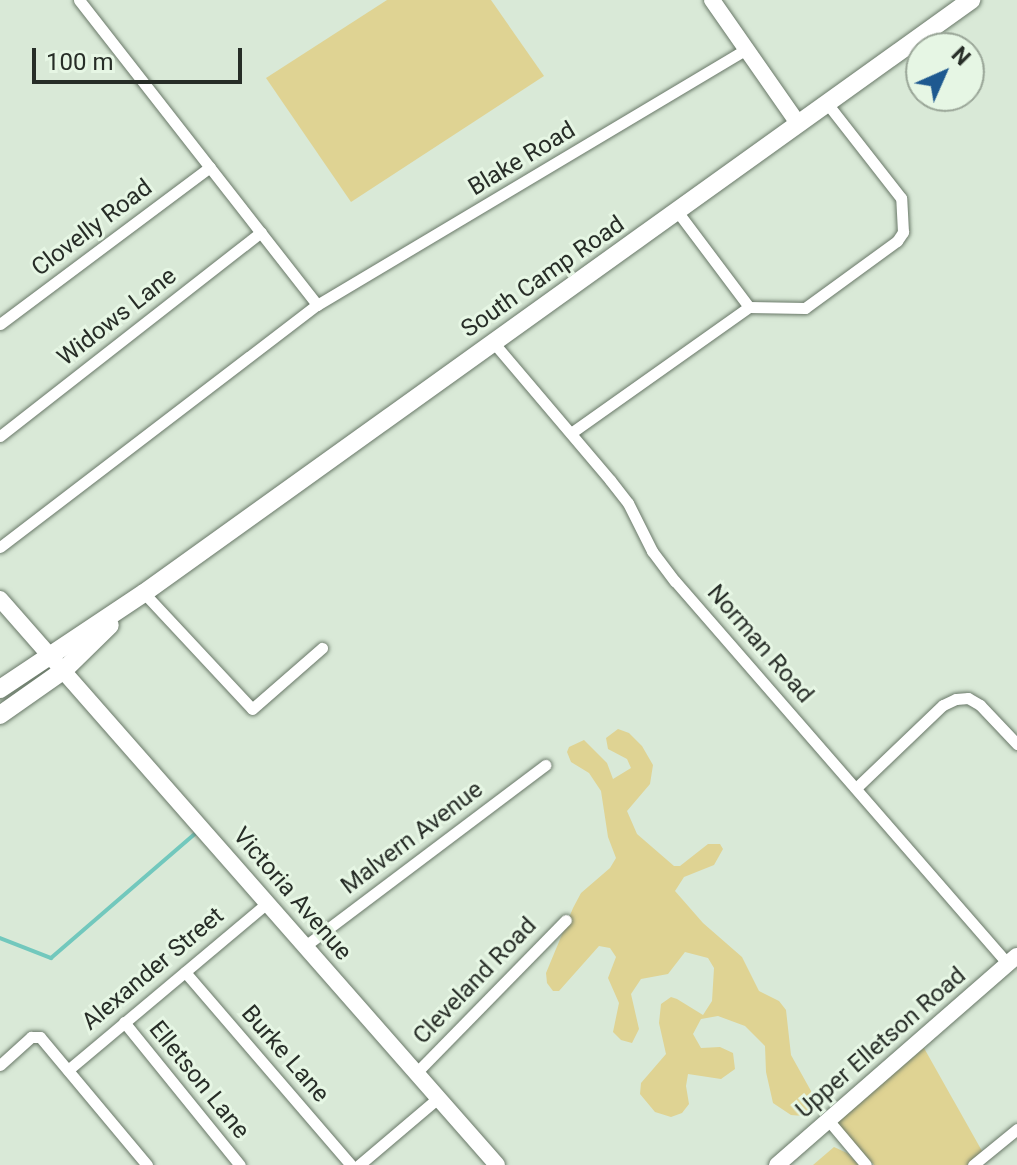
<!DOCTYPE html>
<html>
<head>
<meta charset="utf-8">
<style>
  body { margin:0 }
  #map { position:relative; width:1017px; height:1165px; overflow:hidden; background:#d9e9d7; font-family:Roboto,sans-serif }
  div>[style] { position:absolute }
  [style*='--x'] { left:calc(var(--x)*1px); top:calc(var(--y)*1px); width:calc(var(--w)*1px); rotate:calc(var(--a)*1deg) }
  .green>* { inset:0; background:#dfd393 }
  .stream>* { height:4px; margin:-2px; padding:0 2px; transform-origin:2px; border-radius:2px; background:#72c8bd }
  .roads { filter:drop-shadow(0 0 2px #697868) drop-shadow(0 0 2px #697868) }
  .street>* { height:11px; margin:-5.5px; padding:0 5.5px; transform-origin:5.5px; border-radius:5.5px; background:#fff }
  .secondary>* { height:16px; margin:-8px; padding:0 8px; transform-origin:8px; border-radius:8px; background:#fff }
  .primary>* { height:18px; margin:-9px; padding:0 9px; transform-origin:9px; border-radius:9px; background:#fff }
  span { translate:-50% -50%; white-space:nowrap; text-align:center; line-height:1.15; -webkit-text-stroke:6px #e6f6e4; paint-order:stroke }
  .street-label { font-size:24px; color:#272d27 }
  .north { position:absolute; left:905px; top:32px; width:80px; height:80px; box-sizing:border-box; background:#e6f6e4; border:2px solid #9aa698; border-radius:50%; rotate:45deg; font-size:22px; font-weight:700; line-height:32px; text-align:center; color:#272d27 }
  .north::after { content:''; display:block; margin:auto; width:28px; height:36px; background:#1e5990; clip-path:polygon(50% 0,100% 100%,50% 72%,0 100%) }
  .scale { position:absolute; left:32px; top:48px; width:210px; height:36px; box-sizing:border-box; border:4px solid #272d27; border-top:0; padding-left:10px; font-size:24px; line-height:28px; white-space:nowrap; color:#272d27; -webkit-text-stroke:6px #e6f6e4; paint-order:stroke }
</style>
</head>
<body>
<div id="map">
  <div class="green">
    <div style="clip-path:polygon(387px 0,491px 0,544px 76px,351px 202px,266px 78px)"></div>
    <div style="clip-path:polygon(618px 729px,629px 733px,642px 746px,653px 765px,650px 784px,627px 811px,637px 834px,674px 866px,680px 866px,708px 844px,720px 844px,723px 849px,714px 865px,684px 877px,675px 891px,703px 923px,742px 957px,759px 991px,779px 1001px,786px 1010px,791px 1055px,811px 1091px,811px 1106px,803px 1116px,791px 1115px,773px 1103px,766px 1072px,765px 1046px,745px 1026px,718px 1016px,701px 1019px,693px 1034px,701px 1048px,720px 1047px,733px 1053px,735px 1069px,721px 1079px,688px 1074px,686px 1086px,689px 1104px,682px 1113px,671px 1117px,655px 1112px,640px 1094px,641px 1083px,666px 1054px,659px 1023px,661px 1004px,671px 997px,677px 999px,703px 1015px,712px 1001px,714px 968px,708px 958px,685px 952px,668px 974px,641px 979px,631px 994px,639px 1029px,632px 1043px,621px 1040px,613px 1032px,619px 1003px,608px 978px,616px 957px,610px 948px,599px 946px,559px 991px,553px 991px,547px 983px,546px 973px,573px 908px,581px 893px,610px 868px,616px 858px,608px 837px,601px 791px,589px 773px,571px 762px,567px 752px,569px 747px,584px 740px,607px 763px,613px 779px,631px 768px,627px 759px,608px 749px,606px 738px)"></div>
    <div style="clip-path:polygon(924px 1048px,982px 1151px,967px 1165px,874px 1165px,837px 1123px)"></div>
    <div style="clip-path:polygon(834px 1147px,847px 1153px,859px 1165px,813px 1165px)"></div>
  </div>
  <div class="stream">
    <div style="--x:0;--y:938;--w:55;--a:21.4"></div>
    <div style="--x:51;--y:958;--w:194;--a:-40.8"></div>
  </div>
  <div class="roads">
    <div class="street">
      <div style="--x:79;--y:0;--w:387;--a:52"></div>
      <div style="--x:749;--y:307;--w:56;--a:1"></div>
      <div style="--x:805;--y:308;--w:114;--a:-36.1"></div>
      <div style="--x:897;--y:241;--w:11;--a:-56"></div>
      <div style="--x:903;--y:232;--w:34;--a:-93"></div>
      <div style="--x:901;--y:198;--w:122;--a:-128"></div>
      <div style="--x:0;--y:324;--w:262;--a:-36.8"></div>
      <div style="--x:493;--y:342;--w:181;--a:49.7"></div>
      <div style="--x:610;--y:480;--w:29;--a:52"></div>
      <div style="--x:628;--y:503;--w:54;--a:63.4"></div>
      <div style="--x:652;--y:551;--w:38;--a:53"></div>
      <div style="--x:675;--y:581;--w:508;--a:48.99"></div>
      <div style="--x:571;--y:433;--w:218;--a:-35.3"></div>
      <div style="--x:749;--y:307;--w:120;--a:-126.9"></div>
      <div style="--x:0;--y:436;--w:331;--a:-38"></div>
      <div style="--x:0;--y:547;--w:399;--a:-37.4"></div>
      <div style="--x:317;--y:305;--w:500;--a:-30.8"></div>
      <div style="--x:144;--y:593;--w:158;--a:47"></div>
      <div style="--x:252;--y:709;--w:93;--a:-41.1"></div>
      <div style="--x:856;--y:788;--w:120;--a:-43.7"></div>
      <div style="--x:943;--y:705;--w:14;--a:-25"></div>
      <div style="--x:956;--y:699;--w:12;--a:-5"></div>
      <div style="--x:968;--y:698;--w:14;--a:30"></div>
      <div style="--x:980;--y:705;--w:54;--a:46.5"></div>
      <div style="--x:305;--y:946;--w:301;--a:-37"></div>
      <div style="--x:185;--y:972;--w:255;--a:49.3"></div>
      <div style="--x:124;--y:1022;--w:184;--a:51"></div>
      <div style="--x:0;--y:1065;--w:42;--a:-42.1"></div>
      <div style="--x:31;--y:1037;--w:9;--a:0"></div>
      <div style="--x:40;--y:1037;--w:167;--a:50.1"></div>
      <div style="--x:68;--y:1070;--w:260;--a:-40"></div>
      <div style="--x:416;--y:1073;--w:214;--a:-45.6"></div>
      <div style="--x:829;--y:1121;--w:57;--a:49.9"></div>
      <div style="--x:359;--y:1165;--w:104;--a:-40.3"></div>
      <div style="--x:973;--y:1165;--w:57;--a:-39.3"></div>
    </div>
    <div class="secondary">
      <div style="--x:712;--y:0;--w:149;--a:55.1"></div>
      <div style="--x:0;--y:599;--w:753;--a:48.71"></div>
      <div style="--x:777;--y:1165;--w:318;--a:-41.1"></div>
    </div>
    <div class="primary">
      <div style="--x:0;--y:689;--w:173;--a:-33.7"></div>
      <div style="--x:144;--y:593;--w:1018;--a:-35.64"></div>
      <div style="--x:0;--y:715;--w:78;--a:-35.1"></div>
      <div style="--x:64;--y:670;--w:64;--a:-44.4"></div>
    </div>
  </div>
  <div class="street-label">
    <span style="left:522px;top:159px;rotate:-31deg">Blake Road</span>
    <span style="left:92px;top:228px;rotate:-37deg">Clovelly Road</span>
    <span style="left:543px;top:277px;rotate:-35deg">South Camp Road</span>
    <span style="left:117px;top:317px;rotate:-38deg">Widows Lane</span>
    <span style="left:760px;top:644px;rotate:49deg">Norman Road</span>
    <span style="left:412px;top:838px;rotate:-37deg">Malvern Avenue</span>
    <span style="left:292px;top:894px;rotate:49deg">Victoria Avenue</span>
    <span style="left:153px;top:969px;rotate:-40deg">Alexander Street</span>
    <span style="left:475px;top:981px;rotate:-46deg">Cleveland Road</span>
    <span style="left:881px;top:1043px;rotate:-41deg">Upper Elletson Road</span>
    <span style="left:285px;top:1054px;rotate:49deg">Burke Lane</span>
    <span style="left:199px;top:1080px;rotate:51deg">Elletson Lane</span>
  </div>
  <div class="north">N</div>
  <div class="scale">100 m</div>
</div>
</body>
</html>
